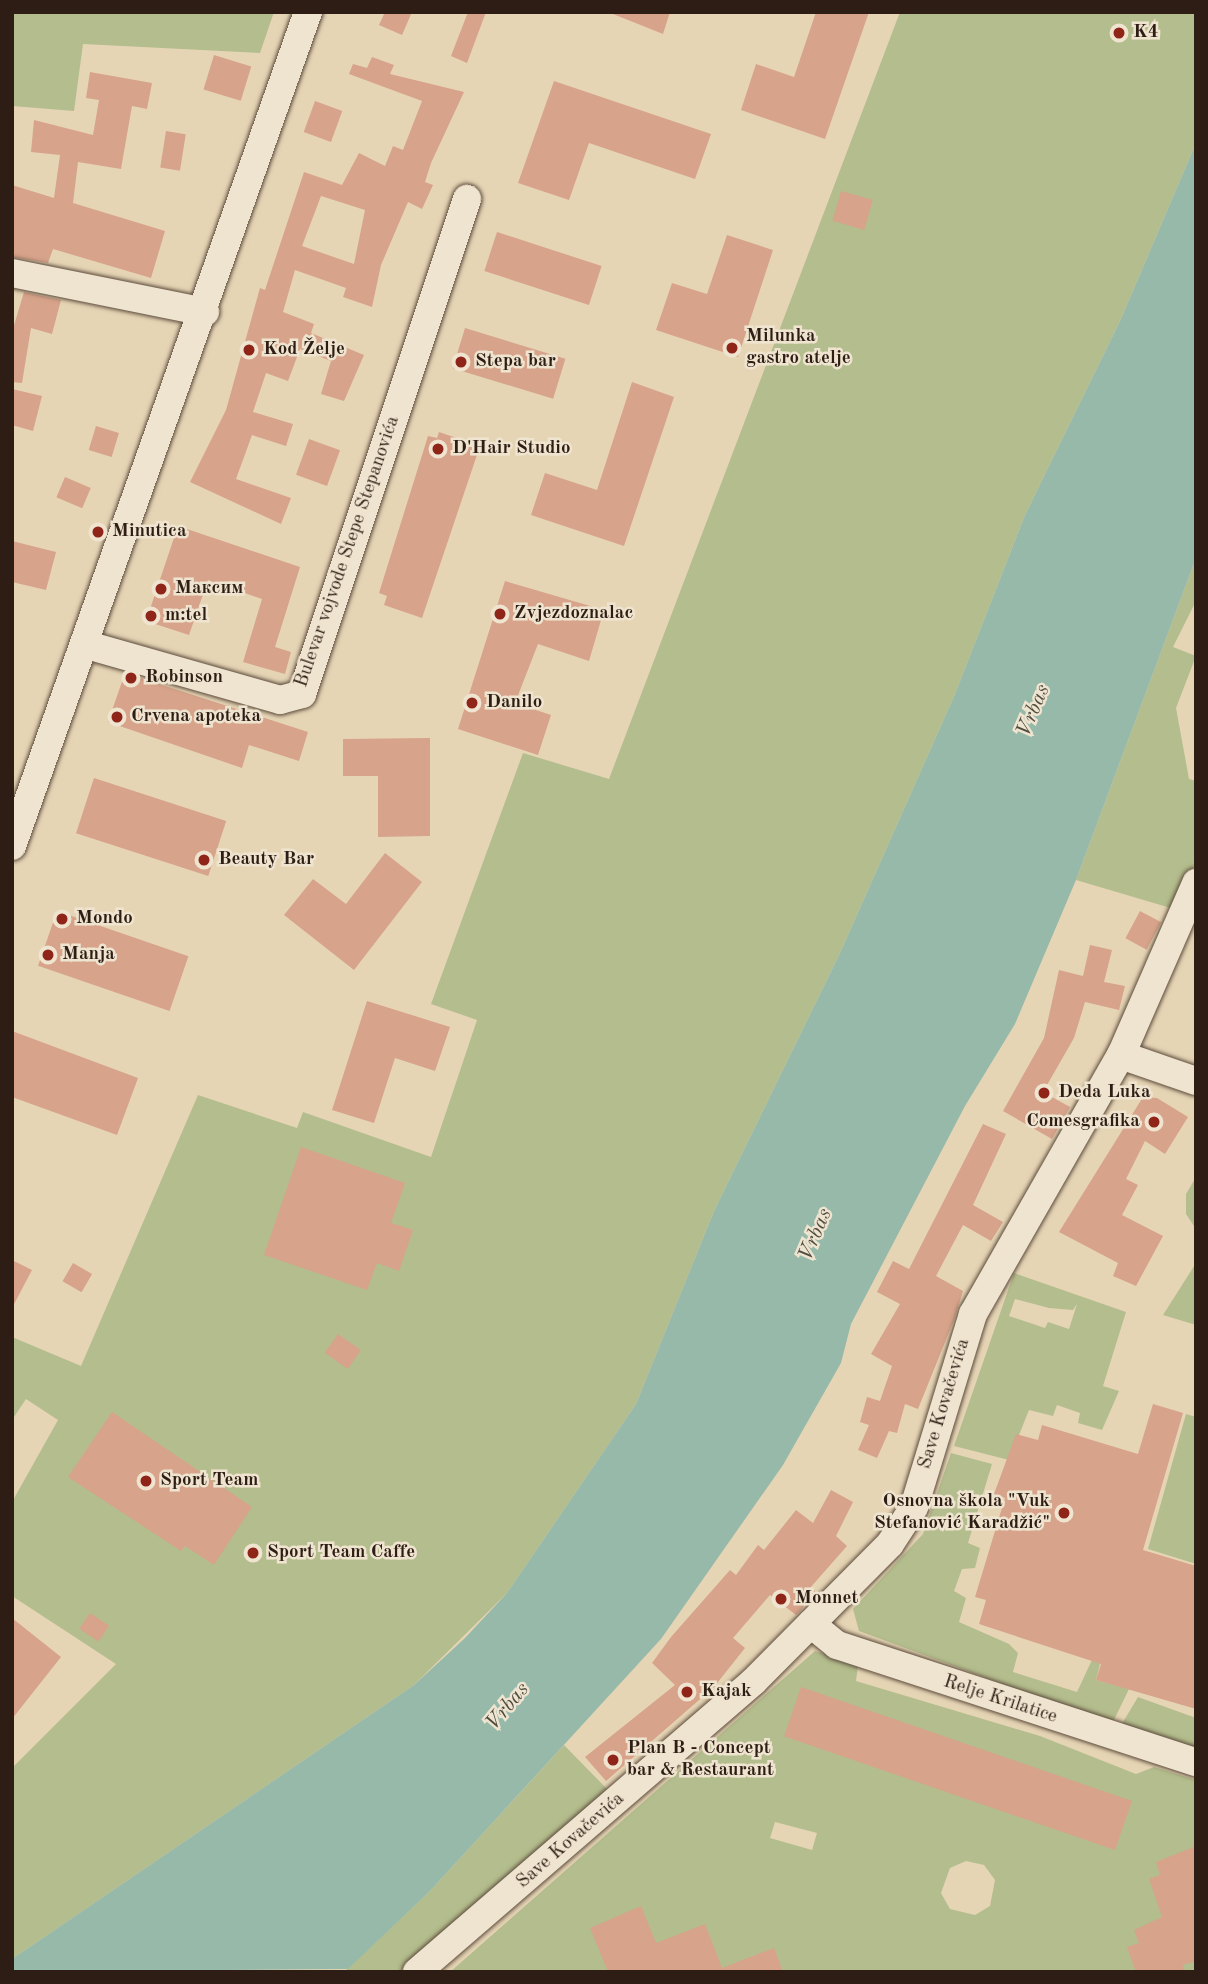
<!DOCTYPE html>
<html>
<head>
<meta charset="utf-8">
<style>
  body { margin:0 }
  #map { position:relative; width:1208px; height:1984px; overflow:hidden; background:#e6d5b5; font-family:"Old Standard TT",serif }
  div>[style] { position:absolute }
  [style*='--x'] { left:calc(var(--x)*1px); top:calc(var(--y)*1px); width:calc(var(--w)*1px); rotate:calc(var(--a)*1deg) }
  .green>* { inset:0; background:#b4bd8d }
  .water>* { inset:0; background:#97b9aa }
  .building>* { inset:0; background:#d7a38a; transform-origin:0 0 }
  .roads { filter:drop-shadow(0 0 2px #5c4b3c) drop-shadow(0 0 2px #5c4b3c) }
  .minor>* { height:28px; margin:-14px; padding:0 14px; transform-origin:14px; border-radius:14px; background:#efe4cf }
  .dots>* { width:19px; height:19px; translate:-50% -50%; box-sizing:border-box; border:4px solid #efe4cf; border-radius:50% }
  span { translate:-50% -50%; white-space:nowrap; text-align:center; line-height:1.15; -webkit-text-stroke:5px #efe4cf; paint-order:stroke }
  .poi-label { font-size:19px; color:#2e1d14; font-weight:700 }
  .left { translate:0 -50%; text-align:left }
  .right { translate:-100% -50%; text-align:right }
  .street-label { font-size:19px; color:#2e1d14 }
  .water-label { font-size:21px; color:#4e4c41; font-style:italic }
  .frame { position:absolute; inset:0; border:14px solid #2e1d14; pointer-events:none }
</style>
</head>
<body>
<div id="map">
  <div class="green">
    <div style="clip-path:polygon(12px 12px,274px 12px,260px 53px,83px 44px,74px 111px,12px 106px)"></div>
    <div style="clip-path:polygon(900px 12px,1196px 12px,1196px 143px,1120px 321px,1025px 515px,955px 694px,840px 953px,714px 1211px,636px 1404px,507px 1593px,414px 1685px,12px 1959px,12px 1768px,116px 1664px,12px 1596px,12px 1502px,58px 1420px,26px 1399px,12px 1420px,12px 1337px,81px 1366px,198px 1095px,297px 1128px,303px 1112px,431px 1157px,477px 1020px,431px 1004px,523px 753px,609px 779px)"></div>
    <div style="clip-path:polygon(1196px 558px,1196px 601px,1173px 647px,1196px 656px,1176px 708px,1189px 779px,1196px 781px,1196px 861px,1174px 909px,1076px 880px)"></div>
    <div style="clip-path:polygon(1196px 1177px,1196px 1229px,1186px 1214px,1186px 1194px)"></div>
    <div style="clip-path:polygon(1196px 1263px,1196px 1325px,1163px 1315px)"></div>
    <div style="clip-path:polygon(evenodd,1014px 1273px,1126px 1312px,1103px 1386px,1119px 1391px,1102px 1430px,1078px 1423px,1080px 1413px,1057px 1405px,1053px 1416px,1029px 1410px,1009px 1460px,954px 1446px,1014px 1273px,1015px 1299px,1049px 1308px,1073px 1310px,1077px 1304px,1069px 1329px,1048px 1322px,1045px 1328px,1009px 1316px,1015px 1299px)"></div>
    <div style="clip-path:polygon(1186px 1414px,1196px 1417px,1196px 1564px,1148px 1549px)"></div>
    <div style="clip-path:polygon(951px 1453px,992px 1464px,968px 1543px,980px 1548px,975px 1568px,962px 1569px,954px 1591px,966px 1598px,959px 1622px,1009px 1644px,1018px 1653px,1013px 1672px,1077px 1692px,1098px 1647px,1104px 1648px,1096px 1680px,1129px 1689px,1112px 1724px,859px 1631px,853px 1609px,923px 1534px)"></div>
    <div style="clip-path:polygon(evenodd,815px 1651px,858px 1665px,856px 1681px,1040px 1736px,1136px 1774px,1154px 1767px,1196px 1780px,1196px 1972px,450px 1972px,815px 1651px,775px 1822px,817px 1833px,812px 1850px,770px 1838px,775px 1822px,815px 1651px,966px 1861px,984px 1865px,995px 1880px,990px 1906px,975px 1915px,950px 1909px,941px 1893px,950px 1868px,966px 1861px)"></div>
    <div style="clip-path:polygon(1138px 1697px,1196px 1718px,1196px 1752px,1120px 1727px)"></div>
    <div style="clip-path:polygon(564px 1745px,607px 1789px,515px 1880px,404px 1972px,344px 1972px,429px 1892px)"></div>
  </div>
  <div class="water">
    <div style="clip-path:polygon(1196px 143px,1196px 558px,1076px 880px,1015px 1024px,965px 1106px,851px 1324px,841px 1363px,783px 1465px,661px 1639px,429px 1892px,348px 1969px,12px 1972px,12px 1959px,414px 1685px,465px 1638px,507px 1593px,636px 1404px,714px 1211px,840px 953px,955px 694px,1025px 515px,1120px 321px)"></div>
  </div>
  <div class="building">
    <div style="clip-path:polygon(385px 12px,412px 12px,402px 35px,379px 25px)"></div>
    <div style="clip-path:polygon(468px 12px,486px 12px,467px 63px,451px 56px)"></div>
    <div style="clip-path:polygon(608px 12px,670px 12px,663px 34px)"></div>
    <div style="clip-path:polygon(816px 12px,869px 12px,825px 139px,741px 110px,756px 64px,794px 77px)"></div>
    <div style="left:214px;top:55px;width:39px;height:36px;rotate:17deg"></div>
    <div style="clip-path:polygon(evenodd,372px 57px,394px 65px,390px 74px,464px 92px,431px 163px,425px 182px,433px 185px,422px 209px,408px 202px,381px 265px,372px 307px,343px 297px,346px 288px,295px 270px,283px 312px,314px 324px,311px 333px,364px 355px,344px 401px,321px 394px,331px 361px,300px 349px,288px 381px,266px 373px,253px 412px,293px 424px,286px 446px,252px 435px,236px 479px,291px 498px,281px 524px,190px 482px,226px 410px,260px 288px,265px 290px,304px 172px,342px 185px,359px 153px,385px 166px,393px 146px,403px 150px,422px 101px,349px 74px,353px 64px,367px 68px,372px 57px,321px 196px,365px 210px,354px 264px,302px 246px,321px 196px)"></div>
    <div style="clip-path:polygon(90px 72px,152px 83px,147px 109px,132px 106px,121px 169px,78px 162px,73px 203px,165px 231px,151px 278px,53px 249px,48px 263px,12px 257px,12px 185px,54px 198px,60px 155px,31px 152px,34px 120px,93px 135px,99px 100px,86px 98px)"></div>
    <div style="clip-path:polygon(554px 81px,711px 134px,695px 179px,589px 143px,569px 200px,518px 183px)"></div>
    <div style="left:315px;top:101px;width:29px;height:33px;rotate:20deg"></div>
    <div style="left:166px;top:131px;width:20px;height:37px;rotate:9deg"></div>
    <div style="left:841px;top:191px;width:33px;height:31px;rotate:16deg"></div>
    <div style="left:497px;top:232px;width:110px;height:41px;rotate:18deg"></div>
    <div style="clip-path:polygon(727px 235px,773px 250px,738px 357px,656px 330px,672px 283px,707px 294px)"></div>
    <div style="clip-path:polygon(24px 292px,61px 300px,52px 334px,31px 328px,22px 383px,12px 382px,12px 332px)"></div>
    <div style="left:465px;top:328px;width:105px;height:42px;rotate:17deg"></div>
    <div style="clip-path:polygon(632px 382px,674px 397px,624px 546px,531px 515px,545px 473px,597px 490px)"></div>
    <div style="clip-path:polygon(12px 389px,42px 396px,33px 431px,12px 425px)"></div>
    <div style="left:96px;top:426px;width:24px;height:25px;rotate:17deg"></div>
    <div style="clip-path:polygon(439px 432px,480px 446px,422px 618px,384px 605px,387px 596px,379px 593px,428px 436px,437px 438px)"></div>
    <div style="left:309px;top:439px;width:33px;height:38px;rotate:20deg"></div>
    <div style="left:65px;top:477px;width:28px;height:22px;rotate:23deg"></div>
    <div style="clip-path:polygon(178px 526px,300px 567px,275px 647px,291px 652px,285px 674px,243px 662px,262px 599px,208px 580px,189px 635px,146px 621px)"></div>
    <div style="clip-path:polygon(12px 541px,56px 552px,46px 590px,12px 582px)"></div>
    <div style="clip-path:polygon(505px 581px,604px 610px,589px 661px,538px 644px,515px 703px,551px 715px,538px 755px,458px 729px)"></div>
    <div style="clip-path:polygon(125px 673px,308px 732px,299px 761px,249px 745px,242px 768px,108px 722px)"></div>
    <div style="clip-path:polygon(430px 738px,430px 836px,378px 837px,378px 776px,343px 776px,343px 739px)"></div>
    <div style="left:94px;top:778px;width:139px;height:58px;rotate:18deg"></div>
    <div style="clip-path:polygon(385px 853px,422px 882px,354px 970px,284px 915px,313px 879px,346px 904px)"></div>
    <div style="left:57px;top:911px;width:139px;height:58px;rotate:19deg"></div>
    <div style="left:1140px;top:911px;width:24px;height:31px;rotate:28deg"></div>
    <div style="clip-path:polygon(1090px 945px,1112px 950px,1104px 982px,1125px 986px,1119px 1010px,1085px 1002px,1074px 1038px,1043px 1092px,1070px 1107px,1052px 1139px,1003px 1111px,1044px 1038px,1059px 970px,1083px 976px)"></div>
    <div style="clip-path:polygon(367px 1001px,450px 1027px,435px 1071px,395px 1058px,374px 1123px,332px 1110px)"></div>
    <div style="clip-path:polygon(12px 1031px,138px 1078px,117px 1135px,12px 1097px)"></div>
    <div style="clip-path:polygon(1143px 1097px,1157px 1098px,1188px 1117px,1165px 1154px,1145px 1141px,1126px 1179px,1138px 1185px,1122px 1215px,1163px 1236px,1136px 1286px,1113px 1276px,1118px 1263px,1059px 1232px)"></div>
    <div style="clip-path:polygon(983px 1124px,1006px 1134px,973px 1205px,1003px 1222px,991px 1241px,963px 1225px,936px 1276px,963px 1291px,954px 1320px,918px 1409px,905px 1404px,897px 1433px,889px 1431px,877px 1458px,858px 1450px,869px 1425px,860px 1422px,867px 1397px,880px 1401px,892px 1366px,871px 1354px,900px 1304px,877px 1292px,893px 1261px,909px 1269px)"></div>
    <div style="clip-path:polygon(301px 1147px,405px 1183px,391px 1223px,413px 1230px,399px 1271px,377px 1263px,367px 1290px,264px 1255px)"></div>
    <div style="clip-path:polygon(12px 1260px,32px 1270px,12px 1308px)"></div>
    <div style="left:73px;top:1263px;width:22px;height:21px;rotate:30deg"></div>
    <div style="left:338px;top:1334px;width:28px;height:23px;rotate:35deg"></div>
    <div style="clip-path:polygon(1153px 1404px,1183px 1413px,1143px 1550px,1196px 1566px,1196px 1709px,1096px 1680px,1101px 1664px,979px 1624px,986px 1600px,975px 1597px,1005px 1498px,994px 1494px,1016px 1434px,1038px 1440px,1042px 1425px,1138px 1454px)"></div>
    <div style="clip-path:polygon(112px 1412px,252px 1507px,214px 1565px,185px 1546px,181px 1551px,68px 1477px)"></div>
    <div style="clip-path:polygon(831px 1490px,853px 1502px,836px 1536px,847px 1546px,810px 1588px,815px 1591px,801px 1610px,796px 1615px,770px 1595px,733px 1638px,745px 1648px,714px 1687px,606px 1781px,585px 1757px,675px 1685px,652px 1663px,671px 1637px,730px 1570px,736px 1575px,758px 1545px,764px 1550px,796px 1510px,813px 1523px)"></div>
    <div style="left:90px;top:1613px;width:23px;height:19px;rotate:34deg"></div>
    <div style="clip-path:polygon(12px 1618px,61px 1657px,12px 1719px)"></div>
    <div style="left:801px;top:1687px;width:350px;height:52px;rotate:19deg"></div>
    <div style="clip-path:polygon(1196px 1846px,1196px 1961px,1183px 1965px,1185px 1972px,1136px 1972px,1127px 1947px,1139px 1943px,1134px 1930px,1162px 1917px,1149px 1879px,1160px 1875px,1156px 1862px)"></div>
    <div style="clip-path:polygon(641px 1906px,656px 1943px,705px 1924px,722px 1968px,774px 1948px,783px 1972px,608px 1972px,590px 1928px)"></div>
  </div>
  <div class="roads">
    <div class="minor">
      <div style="--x:12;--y:273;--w:197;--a:11.4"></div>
      <div style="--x:87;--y:645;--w:201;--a:15.9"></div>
      <div style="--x:280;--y:700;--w:23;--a:-15"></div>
      <div style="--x:302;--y:694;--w:522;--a:-71.57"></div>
      <div style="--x:12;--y:846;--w:885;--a:-70.46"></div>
      <div style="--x:1121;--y:1055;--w:79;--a:19.1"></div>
      <div style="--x:811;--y:1624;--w:33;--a:39"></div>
      <div style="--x:837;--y:1645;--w:378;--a:18.1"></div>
      <div style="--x:417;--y:1972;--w:444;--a:-40.8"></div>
      <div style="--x:753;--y:1682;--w:194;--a:-45.2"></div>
      <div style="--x:890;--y:1544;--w:44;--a:-57"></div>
      <div style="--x:914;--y:1507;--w:202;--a:-73"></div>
      <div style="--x:973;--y:1314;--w:298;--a:-60.3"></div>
      <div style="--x:1121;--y:1055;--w:188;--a:-66.4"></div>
    </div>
  </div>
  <div class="dots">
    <div style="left:1119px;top:33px;background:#8f2418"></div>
    <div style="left:732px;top:348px;background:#8f2418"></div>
    <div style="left:249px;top:350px;background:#8f2418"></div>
    <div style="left:461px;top:362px;background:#8f2418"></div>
    <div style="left:438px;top:449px;background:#8f2418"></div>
    <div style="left:98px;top:532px;background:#8f2418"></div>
    <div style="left:161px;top:589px;background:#8f2418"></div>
    <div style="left:500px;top:614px;background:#8f2418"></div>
    <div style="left:151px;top:616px;background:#8f2418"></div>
    <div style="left:131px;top:678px;background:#8f2418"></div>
    <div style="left:472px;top:703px;background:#8f2418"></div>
    <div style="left:117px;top:717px;background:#8f2418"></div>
    <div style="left:204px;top:860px;background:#8f2418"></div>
    <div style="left:62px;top:919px;background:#8f2418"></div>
    <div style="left:48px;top:955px;background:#8f2418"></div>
    <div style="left:1044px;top:1093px;background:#8f2418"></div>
    <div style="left:1154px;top:1122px;background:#8f2418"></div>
    <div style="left:146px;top:1481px;background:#8f2418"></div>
    <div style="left:1064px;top:1513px;background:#8f2418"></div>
    <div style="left:253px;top:1553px;background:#8f2418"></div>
    <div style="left:781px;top:1599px;background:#8f2418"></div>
    <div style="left:687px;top:1692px;background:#8f2418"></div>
    <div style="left:613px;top:1760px;background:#8f2418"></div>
  </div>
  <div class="poi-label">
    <span class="left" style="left:1133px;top:33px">K4</span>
    <span class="left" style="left:746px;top:348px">Milunka<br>gastro atelje</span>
    <span class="left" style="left:263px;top:350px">Kod Želje</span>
    <span class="left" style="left:475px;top:362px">Stepa bar</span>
    <span class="left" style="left:452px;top:449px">D'Hair Studio</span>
    <span class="left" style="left:112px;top:532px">Minutica</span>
    <span class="left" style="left:175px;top:589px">Максим</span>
    <span class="left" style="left:514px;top:614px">Zvjezdoznalac</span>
    <span class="left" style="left:165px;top:616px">m:tel</span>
    <span class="left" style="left:145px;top:678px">Robinson</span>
    <span class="left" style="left:486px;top:703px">Danilo</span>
    <span class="left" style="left:131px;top:717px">Crvena apoteka</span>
    <span class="left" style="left:218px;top:860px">Beauty Bar</span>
    <span class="left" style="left:76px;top:919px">Mondo</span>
    <span class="left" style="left:62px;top:955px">Manja</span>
    <span class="left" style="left:1058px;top:1093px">Deda Luka</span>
    <span class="right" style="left:1140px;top:1122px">Comesgrafika</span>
    <span class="left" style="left:160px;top:1481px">Sport Team</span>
    <span class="right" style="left:1050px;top:1513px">Osnovna škola "Vuk<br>Stefanović Karadžić"</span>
    <span class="left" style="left:267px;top:1553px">Sport Team Caffe</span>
    <span class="left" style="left:795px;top:1599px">Monnet</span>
    <span class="left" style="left:701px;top:1692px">Kajak</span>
    <span class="left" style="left:627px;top:1760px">Plan B - Concept<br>bar &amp; Restaurant</span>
  </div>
  <div class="street-label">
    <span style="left:348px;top:552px;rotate:-71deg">Bulevar vojvode Stepe Stepanovića</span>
    <span style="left:945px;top:1404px;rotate:-73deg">Save Kovačevića</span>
    <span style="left:1000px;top:1700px;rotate:18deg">Relje Krilatice</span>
    <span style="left:571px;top:1841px;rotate:-41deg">Save Kovačevića</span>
  </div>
  <div class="water-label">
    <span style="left:1034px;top:711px;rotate:-67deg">Vrbas</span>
    <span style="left:816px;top:1235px;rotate:-67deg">Vrbas</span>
    <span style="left:508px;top:1707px;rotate:-50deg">Vrbas</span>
  </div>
  <div class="frame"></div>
</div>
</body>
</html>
